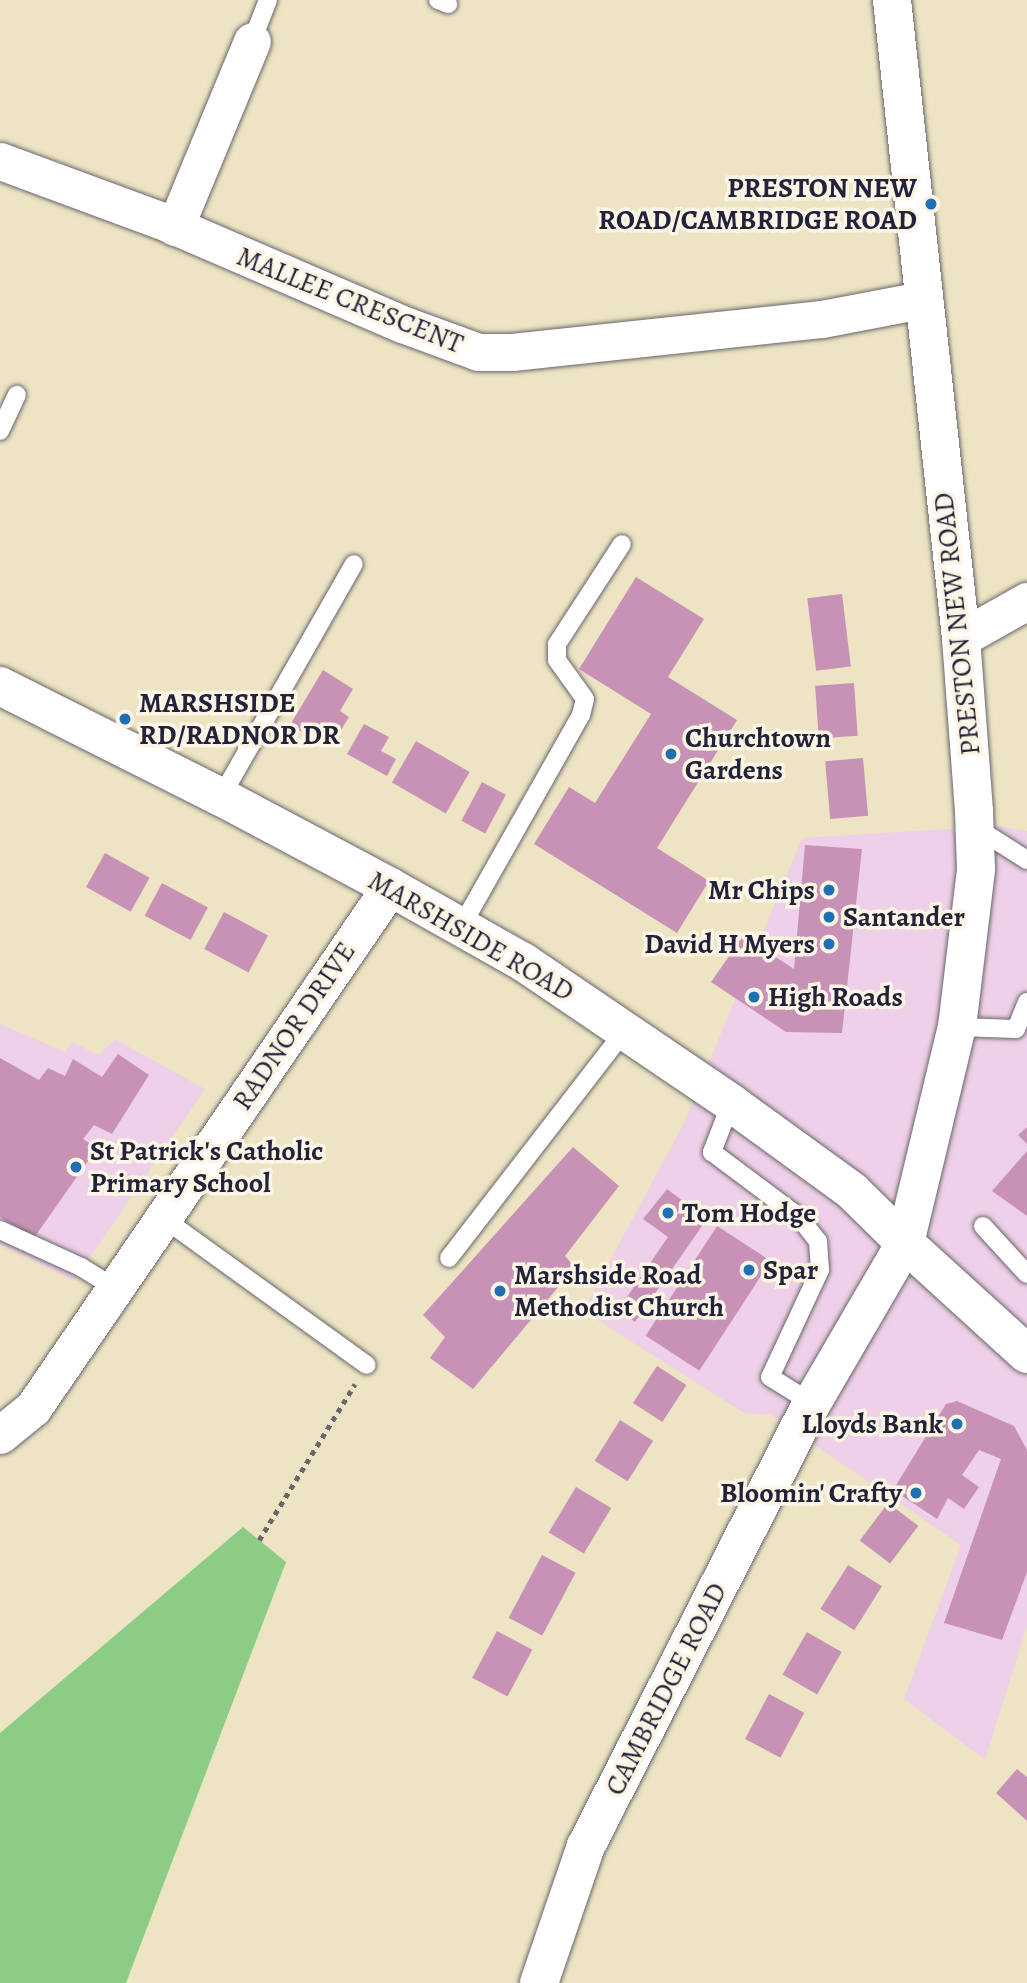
<!DOCTYPE html>
<html>
<head>
<meta charset="utf-8">
<style>
  body { margin:0 }
  #map { position:relative; width:1027px; height:1983px; overflow:hidden; background:#ede4c3; font-family:Alegreya,serif }
  div>[style] { position:absolute }
  [style*='--x'] { left:calc(var(--x)*1px); top:calc(var(--y)*1px); width:calc(var(--w)*1px); rotate:calc(var(--a)*1deg) }
  .built>* { inset:0; background:#eed0e8 }
  .green>* { inset:0; background:#8ccc84 }
  .building>* { inset:0; background:#c892b7; transform-origin:0 0 }
  .path>* { height:4.5px; margin-top:-2.25px; transform-origin:0; background:repeating-linear-gradient(90deg,#69666b 0 5px,transparent 0 10px) }
  .roads { filter:drop-shadow(0 0 2px #69666b) drop-shadow(0 0 2px #69666b) }
  .service>* { height:18px; margin:-9px; padding:0 9px; transform-origin:9px; border-radius:9px; background:#fff }
  .minor>* { height:37px; margin:-18.5px; padding:0 18.5px; transform-origin:18.5px; border-radius:18.5px; background:#fff }
  .tertiary>* { height:38px; margin:-19px; padding:0 19px; transform-origin:19px; border-radius:19px; background:#fff }
  .primary>* { height:38px; margin:-19px; padding:0 19px; transform-origin:19px; border-radius:19px; background:#fff }
  .trunk>* { height:38px; margin:-19px; padding:0 19px; transform-origin:19px; border-radius:19px; background:#fff }
  .dots>* { width:19px; height:19px; translate:-50% -50%; box-sizing:border-box; border:4px solid #fcf5e5; border-radius:50% }
  span { translate:-50% -50%; white-space:nowrap; text-align:center; line-height:1.15; -webkit-text-stroke:7px #fcf5e5; paint-order:stroke }
  .poi-label { font-size:28px; color:#22223b; font-weight:700 }
  .right { translate:-100% -50%; text-align:right }
  .left { translate:0 -50%; text-align:left }
  .street-label { font-size:28px; color:#22223b }
</style>
</head>
<body>
<div id="map">
  <div class="built">
    <div style="clip-path:polygon(995px 826px,1027px 831px,1027px 1626px,985px 1760px,904px 1699px,961px 1545px,771px 1415px,744px 1413px,583px 1311px,683px 1125px,802px 838px)"></div>
    <div style="clip-path:polygon(0 1024px,65px 1052px,72px 1042px,99px 1055px,115px 1039px,205px 1089px,74px 1281px,0 1244px)"></div>
  </div>
  <div class="green">
    <div style="clip-path:polygon(243px 1527px,286px 1562px,126px 1983px,0 1983px,0 1733px)"></div>
  </div>
  <div class="building">
    <div style="clip-path:polygon(636px 577px,704px 619px,668px 677px,737px 720px,657px 848px,709px 881px,677px 933px,534px 844px,569px 787px,595px 803px,651px 714px,579px 669px)"></div>
    <div style="left:842px;top:594px;width:73px;height:35px;rotate:83deg"></div>
    <div style="clip-path:polygon(323px 670px,353px 689px,340px 711px,349px 717px,330px 748px,290px 725px)"></div>
    <div style="left:854px;top:683px;width:53px;height:39px;rotate:86deg"></div>
    <div style="clip-path:polygon(364px 724px,389px 737px,381px 751px,396px 759px,387px 776px,347px 754px)"></div>
    <div style="left:416px;top:741px;width:62px;height:48px;rotate:30deg"></div>
    <div style="left:863px;top:758px;width:58px;height:38px;rotate:85deg"></div>
    <div style="left:482px;top:782px;width:27px;height:44px;rotate:28deg"></div>
    <div style="clip-path:polygon(805px 845px,862px 849px,842px 1033px,786px 1032px,711px 982px,743px 936px,794px 969px)"></div>
    <div style="left:105px;top:853px;width:51px;height:39px;rotate:29deg"></div>
    <div style="left:162px;top:883px;width:52px;height:37px;rotate:28deg"></div>
    <div style="left:224px;top:912px;width:50px;height:42px;rotate:28deg"></div>
    <div style="clip-path:polygon(118px 1054px,149px 1075px,112px 1134px,94px 1125px,83px 1139px,97px 1148px,34px 1238px,0 1217px,0 1058px,39px 1080px,48px 1068px,65px 1076px,73px 1059px,102px 1077px)"></div>
    <div style="clip-path:polygon(1027px 1127px,1027px 1144px,1018px 1135px)"></div>
    <div style="clip-path:polygon(573px 1147px,619px 1186px,565px 1256px,575px 1267px,473px 1389px,430px 1358px,445px 1337px,423px 1315px)"></div>
    <div style="clip-path:polygon(1027px 1151px,1027px 1216px,992px 1191px)"></div>
    <div style="clip-path:polygon(667px 1189px,707px 1219px,635px 1322px,618px 1310px,668px 1237px,643px 1219px)"></div>
    <div style="left:717px;top:1226px;width:64px;height:131px;rotate:33deg"></div>
    <div style="left:657px;top:1366px;width:35px;height:44px;rotate:33deg"></div>
    <div style="clip-path:polygon(957px 1401px,1014px 1426px,1027px 1450px,1027px 1572px,1002px 1640px,944px 1623px,1001px 1459px,979px 1450px,962px 1475px,979px 1487px,964px 1509px,948px 1498px,937px 1519px,893px 1490px,946px 1404px)"></div>
    <div style="left:620px;top:1420px;width:39px;height:48px;rotate:32deg"></div>
    <div style="left:576px;top:1487px;width:41px;height:53px;rotate:31deg"></div>
    <div style="left:888px;top:1503px;width:38px;height:47px;rotate:37deg"></div>
    <div style="left:542px;top:1555px;width:38px;height:71px;rotate:28deg"></div>
    <div style="left:848px;top:1565px;width:40px;height:52px;rotate:32deg"></div>
    <div style="left:497px;top:1631px;width:40px;height:53px;rotate:28deg"></div>
    <div style="left:807px;top:1632px;width:40px;height:49px;rotate:30deg"></div>
    <div style="left:769px;top:1694px;width:40px;height:51px;rotate:28deg"></div>
    <div style="clip-path:polygon(1017px 1769px,1027px 1777px,1027px 1821px,996px 1793px)"></div>
  </div>
  <div class="path">
    <div style="--x:259;--y:1540;--w:183;--a:-58.4"></div>
  </div>
  <div class="roads">
    <div class="service">
      <div style="--x:438;--y:0;--w:11;--a:22"></div>
      <div style="--x:252;--y:41;--w:44;--a:-68.7"></div>
      <div style="--x:0;--y:431;--w:40;--a:-65"></div>
      <div style="--x:221;--y:797;--w:268;--a:-60.3"></div>
      <div style="--x:975;--y:827;--w:62;--a:32.4"></div>
      <div style="--x:461;--y:927;--w:244;--a:-60.5"></div>
      <div style="--x:581;--y:715;--w:16;--a:-76"></div>
      <div style="--x:585;--y:699;--w:48;--a:-125.7"></div>
      <div style="--x:557;--y:660;--w:16;--a:-90"></div>
      <div style="--x:557;--y:644;--w:119;--a:-57"></div>
      <div style="--x:957;--y:1027;--w:59;--a:1.9"></div>
      <div style="--x:1016;--y:1029;--w:29;--a:-68"></div>
      <div style="--x:731;--y:1103;--w:53;--a:111.2"></div>
      <div style="--x:712;--y:1152;--w:109;--a:36.8"></div>
      <div style="--x:799;--y:1217;--w:31;--a:52"></div>
      <div style="--x:818;--y:1241;--w:29;--a:86"></div>
      <div style="--x:820;--y:1270;--w:118;--a:115"></div>
      <div style="--x:770;--y:1377;--w:49;--a:31.8"></div>
      <div style="--x:163;--y:1218;--w:251;--a:35.8"></div>
      <div style="--x:983;--y:1226;--w:65;--a:47.5"></div>
      <div style="--x:0;--y:1230;--w:89;--a:24.6"></div>
      <div style="--x:81;--y:1267;--w:40;--a:32"></div>
      <div style="--x:449;--y:1258;--w:288;--a:-52.3"></div>
    </div>
    <div class="minor">
      <div style="--x:0;--y:161;--w:181;--a:20.3"></div>
      <div style="--x:170;--y:224;--w:253;--a:23.3"></div>
      <div style="--x:402;--y:324;--w:81;--a:20.2"></div>
      <div style="--x:478;--y:352;--w:34;--a:0"></div>
      <div style="--x:512;--y:352;--w:312;--a:-6.1"></div>
      <div style="--x:822;--y:319;--w:102;--a:-10.8"></div>
      <div style="--x:175;--y:227;--w:201;--a:-67.5"></div>
      <div style="--x:961;--y:638;--w:76;--a:-29.3"></div>
      <div style="--x:0;--y:1435;--w:43;--a:-39.3"></div>
      <div style="--x:33;--y:1408;--w:632;--a:-55.58"></div>
    </div>
    <div class="tertiary">
      <div style="--x:0;--y:686;--w:247;--a:26.7"></div>
      <div style="--x:221;--y:797;--w:191;--a:28"></div>
      <div style="--x:390;--y:887;--w:153;--a:29.4"></div>
      <div style="--x:523;--y:962;--w:251;--a:34.1"></div>
      <div style="--x:731;--y:1103;--w:150;--a:36"></div>
      <div style="--x:852;--y:1191;--w:74;--a:44.5"></div>
    </div>
    <div class="primary">
      <div style="--x:905;--y:1243;--w:165;--a:42.3"></div>
    </div>
    <div class="trunk">
      <div style="--x:539;--y:1983;--w:145;--a:-71.1"></div>
      <div style="--x:586;--y:1846;--w:497;--a:-63"></div>
      <div style="--x:812;--y:1403;--w:185;--a:-59.8"></div>
      <div style="--x:905;--y:1243;--w:222;--a:-76.5"></div>
      <div style="--x:957;--y:1027;--w:159;--a:-83.1"></div>
      <div style="--x:976;--y:869;--w:58;--a:-92"></div>
      <div style="--x:974;--y:811;--w:173;--a:-94.3"></div>
      <div style="--x:961;--y:638;--w:642;--a:-96.17"></div>
    </div>
  </div>
  <div class="dots">
    <div style="left:931px;top:204px;background:#1f6fb2"></div>
    <div style="left:125px;top:719px;background:#1f6fb2"></div>
    <div style="left:671px;top:754px;background:#1f6fb2"></div>
    <div style="left:829px;top:890px;background:#1f6fb2"></div>
    <div style="left:829px;top:917px;background:#1f6fb2"></div>
    <div style="left:829px;top:944px;background:#1f6fb2"></div>
    <div style="left:754px;top:997px;background:#1f6fb2"></div>
    <div style="left:76px;top:1167px;background:#1f6fb2"></div>
    <div style="left:668px;top:1213px;background:#1f6fb2"></div>
    <div style="left:749px;top:1270px;background:#1f6fb2"></div>
    <div style="left:500px;top:1291px;background:#1f6fb2"></div>
    <div style="left:957px;top:1424px;background:#1f6fb2"></div>
    <div style="left:916px;top:1493px;background:#1f6fb2"></div>
  </div>
  <div class="poi-label">
    <span class="right" style="left:917px;top:204px">PRESTON NEW<br>ROAD/CAMBRIDGE ROAD</span>
    <span class="left" style="left:139px;top:719px">MARSHSIDE<br>RD/RADNOR DR</span>
    <span class="left" style="left:685px;top:754px">Churchtown<br>Gardens</span>
    <span class="right" style="left:815px;top:890px">Mr Chips</span>
    <span class="left" style="left:843px;top:917px">Santander</span>
    <span class="right" style="left:815px;top:944px">David H Myers</span>
    <span class="left" style="left:768px;top:997px">High Roads</span>
    <span class="left" style="left:90px;top:1167px">St Patrick's Catholic<br>Primary School</span>
    <span class="left" style="left:682px;top:1213px">Tom Hodge</span>
    <span class="left" style="left:763px;top:1270px">Spar</span>
    <span class="left" style="left:514px;top:1291px">Marshside Road<br>Methodist Church</span>
    <span class="right" style="left:943px;top:1424px">Lloyds Bank</span>
    <span class="right" style="left:902px;top:1493px">Bloomin' Crafty</span>
  </div>
  <div class="street-label">
    <span style="left:350px;top:300px;rotate:22deg">MALLEE CRESCENT</span>
    <span style="left:957px;top:624px;rotate:-96deg">PRESTON NEW ROAD</span>
    <span style="left:471px;top:936px;rotate:30deg">MARSHSIDE ROAD</span>
    <span style="left:294px;top:1026px;rotate:-56deg">RADNOR DRIVE</span>
    <span style="left:666px;top:1689px;rotate:-63deg">CAMBRIDGE ROAD</span>
  </div>
</div>
</body>
</html>
